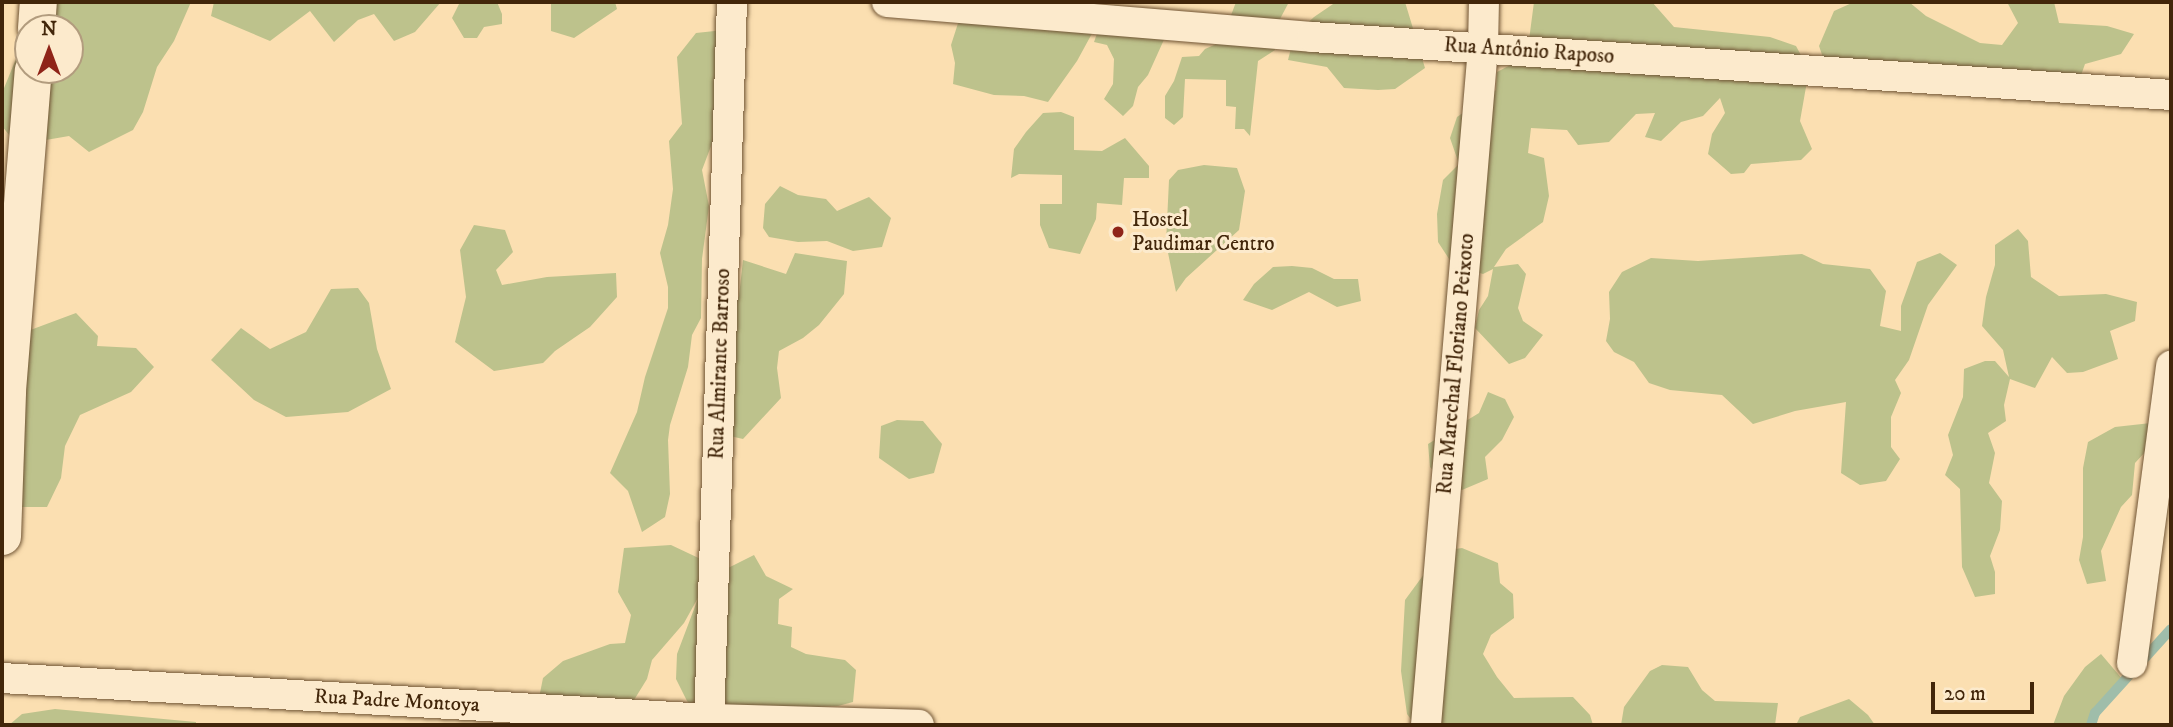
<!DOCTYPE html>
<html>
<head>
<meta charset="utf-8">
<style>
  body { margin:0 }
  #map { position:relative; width:2173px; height:727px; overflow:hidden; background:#fbdfb1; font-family:"IM FELL DW Pica",serif }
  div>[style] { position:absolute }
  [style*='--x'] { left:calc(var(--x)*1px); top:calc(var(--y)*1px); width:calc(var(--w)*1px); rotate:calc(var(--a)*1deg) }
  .green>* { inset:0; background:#bdc28c }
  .stream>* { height:10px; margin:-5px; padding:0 5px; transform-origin:5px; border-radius:5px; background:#9fbdaa }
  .roads { filter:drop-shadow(0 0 2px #705434) drop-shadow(0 0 2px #705434) }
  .minor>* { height:30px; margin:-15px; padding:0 15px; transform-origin:15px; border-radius:15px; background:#fceacc }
  .tertiary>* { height:37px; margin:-18.5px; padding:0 18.5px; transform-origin:18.5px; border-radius:18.5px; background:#fceacc }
  .dots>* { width:19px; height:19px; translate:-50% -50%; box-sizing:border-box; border:4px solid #fceacc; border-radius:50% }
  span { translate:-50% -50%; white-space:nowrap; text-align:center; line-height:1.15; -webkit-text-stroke:6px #fceacc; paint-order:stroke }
  .street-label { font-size:21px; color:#42260a }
  .poi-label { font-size:21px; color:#42260a }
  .left { translate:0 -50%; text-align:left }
  .frame { position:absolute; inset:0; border:4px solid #42260a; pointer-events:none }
  .north { position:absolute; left:14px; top:14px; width:70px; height:70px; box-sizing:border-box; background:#fceacc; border:2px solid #b29c7e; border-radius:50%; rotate:0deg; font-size:19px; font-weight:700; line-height:28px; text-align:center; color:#42260a }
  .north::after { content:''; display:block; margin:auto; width:24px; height:32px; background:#8f2418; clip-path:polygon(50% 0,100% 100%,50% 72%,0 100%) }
  .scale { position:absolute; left:1931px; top:682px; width:103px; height:32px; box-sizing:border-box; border:4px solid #42260a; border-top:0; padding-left:9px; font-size:21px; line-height:24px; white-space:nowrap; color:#42260a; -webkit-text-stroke:5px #fceacc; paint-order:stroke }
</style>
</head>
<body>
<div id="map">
  <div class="green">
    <div style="clip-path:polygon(evenodd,26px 2px,191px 2px,174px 41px,157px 67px,143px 112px,133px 130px,89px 152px,69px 136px,17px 145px,2px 126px,2px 93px,18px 54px,26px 2px,28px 28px,70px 28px,70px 70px,28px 70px,28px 28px)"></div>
    <div style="clip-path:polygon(214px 2px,441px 2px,415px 32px,394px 41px,374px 14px,358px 20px,334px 42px,310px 11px,270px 41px,211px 16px)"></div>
    <div style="clip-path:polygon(460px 2px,497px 2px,502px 14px,502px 24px,484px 27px,477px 38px,464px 38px,452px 18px)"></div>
    <div style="clip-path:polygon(548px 2px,615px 2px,617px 9px,574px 38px,551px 31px,551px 3px)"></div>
    <div style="clip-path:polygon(1014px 2px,1097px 2px,1099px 11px,1095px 28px,1077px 61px,1048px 102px,1024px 96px,994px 95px,953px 84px,955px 63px,951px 45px,961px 14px)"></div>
    <div style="clip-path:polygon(1236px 2px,1289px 2px,1272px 34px,1275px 50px,1258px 61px,1250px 136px,1244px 129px,1235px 129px,1236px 107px,1226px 106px,1226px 80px,1185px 79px,1183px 117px,1174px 125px,1165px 118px,1165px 96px,1174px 81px,1182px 57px,1199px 56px,1205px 49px,1221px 42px)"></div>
    <div style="clip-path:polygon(1336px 2px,1405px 2px,1425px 68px,1395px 89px,1378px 90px,1344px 88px,1327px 67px,1288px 60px,1294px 36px,1314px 17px)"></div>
    <div style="clip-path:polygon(1534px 2px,1652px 2px,1674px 27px,1770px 37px,1796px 46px,1809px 70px,1800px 121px,1812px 149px,1801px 160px,1751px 164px,1744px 173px,1731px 174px,1708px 154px,1712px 134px,1725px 113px,1720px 98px,1703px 116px,1681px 122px,1661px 141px,1645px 137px,1655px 113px,1636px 114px,1609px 142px,1578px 145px,1567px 130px,1531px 128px,1528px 153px,1544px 158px,1549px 196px,1543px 222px,1506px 249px,1494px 267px,1518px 264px,1526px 274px,1518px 308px,1523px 321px,1543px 335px,1525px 358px,1509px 364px,1475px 328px,1479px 310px,1488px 296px,1493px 269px,1483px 274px,1453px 265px,1438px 242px,1437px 214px,1443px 180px,1459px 164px,1450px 138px,1457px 117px,1496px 90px,1497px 72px,1535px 52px,1529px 40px)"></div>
    <div style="clip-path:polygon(1854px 2px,1909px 2px,1926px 16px,1980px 43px,2002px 45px,2018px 23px,2007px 2px,2054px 2px,2059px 23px,2107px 26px,2134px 34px,2121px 54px,2085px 64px,2079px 81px,1828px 72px,1819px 46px,1834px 11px)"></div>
    <div style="clip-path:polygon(1115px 5px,1137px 12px,1167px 33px,1148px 75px,1138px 87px,1133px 106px,1123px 116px,1104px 99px,1113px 84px,1114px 59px,1107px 45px,1094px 42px,1104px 14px)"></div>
    <div style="clip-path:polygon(724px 30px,716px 133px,702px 170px,709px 206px,702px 259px,701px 318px,692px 335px,688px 367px,670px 425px,668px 440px,670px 494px,665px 517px,642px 532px,628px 491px,610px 473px,637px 412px,645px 377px,668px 308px,668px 287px,660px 253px,668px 225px,673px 189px,669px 141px,682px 124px,677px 57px,696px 33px)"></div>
    <div style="clip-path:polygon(1061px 112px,1074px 117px,1074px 150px,1102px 151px,1125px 138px,1149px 166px,1149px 178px,1124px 178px,1122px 205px,1097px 203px,1096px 219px,1080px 254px,1049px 248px,1040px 225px,1040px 204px,1062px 204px,1062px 175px,1019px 174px,1011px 178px,1014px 149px,1026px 132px,1043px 113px)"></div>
    <div style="clip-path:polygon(1204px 165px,1237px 168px,1245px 191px,1239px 230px,1186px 278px,1176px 292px,1166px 243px,1169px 180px,1178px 170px)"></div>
    <div style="clip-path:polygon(780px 186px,798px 195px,826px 199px,837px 211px,869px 197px,891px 218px,882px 247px,853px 251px,827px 241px,798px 242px,769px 237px,763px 228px,765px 204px)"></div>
    <div style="clip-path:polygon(474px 225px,505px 230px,513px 252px,496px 270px,502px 285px,547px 277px,616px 273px,617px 297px,590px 327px,555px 351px,543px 363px,494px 371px,455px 342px,466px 297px,460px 250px)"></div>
    <div style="clip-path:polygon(2018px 229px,2028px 241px,2031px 277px,2059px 296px,2106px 294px,2137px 302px,2135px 321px,2110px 331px,2118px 359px,2083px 372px,2067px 373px,2052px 357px,2035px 388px,2010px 379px,2004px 405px,2006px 421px,1988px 433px,1995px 453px,1989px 483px,2002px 501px,2000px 530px,1990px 556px,1995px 572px,1995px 594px,1975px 597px,1962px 567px,1960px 489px,1945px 475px,1953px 455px,1948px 435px,1963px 397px,1964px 369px,1985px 361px,1995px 361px,2009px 377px,2003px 350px,1982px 326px,1986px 297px,1995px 265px,1995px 245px)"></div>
    <div style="clip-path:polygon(795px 253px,847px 261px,844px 294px,819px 325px,803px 338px,779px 351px,777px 368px,781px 398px,743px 439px,717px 433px,718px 333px,739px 296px,743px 260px,786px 274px)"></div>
    <div style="clip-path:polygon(1940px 253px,1957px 265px,1928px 305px,1909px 360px,1895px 380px,1901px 393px,1891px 417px,1891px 447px,1900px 459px,1886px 481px,1860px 485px,1841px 473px,1846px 402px,1795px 411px,1753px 424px,1722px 395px,1670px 390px,1649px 383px,1634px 362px,1614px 352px,1606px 341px,1610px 319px,1609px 292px,1622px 272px,1651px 258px,1698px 261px,1802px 254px,1823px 264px,1870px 269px,1886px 291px,1880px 326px,1901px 331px,1901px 306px,1917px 262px)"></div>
    <div style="clip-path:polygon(1292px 266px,1312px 268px,1334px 279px,1358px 279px,1361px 301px,1337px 307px,1309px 292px,1272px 310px,1243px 300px,1254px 284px,1273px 267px)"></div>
    <div style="clip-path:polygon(358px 288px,369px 303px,377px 349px,391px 389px,348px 412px,286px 417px,254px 400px,211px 360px,241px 328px,270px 349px,306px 332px,331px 289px)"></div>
    <div style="clip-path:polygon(76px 313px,98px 336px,97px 346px,136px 348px,154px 367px,131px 392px,80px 415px,65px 446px,61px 478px,47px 507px,12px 507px,25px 332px)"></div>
    <div style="clip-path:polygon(1488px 392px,1505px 399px,1514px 417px,1502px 440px,1485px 457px,1488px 479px,1462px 490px,1446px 485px,1430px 467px,1428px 444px,1479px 413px)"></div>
    <div style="clip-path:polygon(897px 420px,923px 421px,942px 444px,934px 473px,909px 479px,879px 458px,881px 426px)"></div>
    <div style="clip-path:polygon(2151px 423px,2147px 450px,2135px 463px,2132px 495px,2121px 507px,2101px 551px,2106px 581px,2087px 584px,2079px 560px,2083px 537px,2083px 468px,2088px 442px,2115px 427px)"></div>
    <div style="clip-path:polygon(671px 545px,724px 570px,754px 555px,766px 576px,793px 589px,779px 599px,778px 624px,792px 627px,791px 647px,806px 654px,845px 660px,856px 670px,853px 702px,838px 706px,698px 712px,687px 701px,676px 679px,677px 654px,699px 596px,684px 623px,652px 660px,647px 679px,634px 700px,539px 698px,543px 678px,563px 661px,610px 644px,625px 643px,631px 615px,618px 592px,624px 548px)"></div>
    <div style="clip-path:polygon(1462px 548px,1498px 563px,1500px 583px,1513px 594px,1514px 618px,1491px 635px,1483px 654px,1497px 677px,1514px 698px,1573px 697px,1590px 715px,1593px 725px,1415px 725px,1407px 714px,1401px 671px,1405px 600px,1441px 551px)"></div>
    <div style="clip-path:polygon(2101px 654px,2124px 681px,2095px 713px,2091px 725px,2053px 725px,2064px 696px,2085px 667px)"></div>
    <div style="clip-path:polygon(1662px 665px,1688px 667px,1702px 690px,1715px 701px,1778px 703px,1775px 725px,1621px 725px,1624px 707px,1650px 671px)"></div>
    <div style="clip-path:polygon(1849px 699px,1868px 715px,1875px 725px,1796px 725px,1800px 717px)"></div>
    <div style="clip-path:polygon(55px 709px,196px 722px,196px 725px,9px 725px,22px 714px)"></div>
  </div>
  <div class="stream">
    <div style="--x:2091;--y:725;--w:13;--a:-72"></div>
    <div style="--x:2095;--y:713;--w:113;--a:-47.9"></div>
  </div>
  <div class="roads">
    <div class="minor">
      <div style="--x:887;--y:2;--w:426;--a:4.7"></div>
      <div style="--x:1312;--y:37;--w:861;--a:3.86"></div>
      <div style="--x:2132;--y:663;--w:300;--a:-82.5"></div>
      <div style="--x:2;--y:678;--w:708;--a:3.32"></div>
      <div style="--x:709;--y:719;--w:210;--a:1.6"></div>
      <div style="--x:709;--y:725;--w:723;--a:-88.18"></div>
      <div style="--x:1426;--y:725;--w:679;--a:-85.19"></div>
      <div style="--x:1483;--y:48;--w:46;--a:-88.8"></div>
    </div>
    <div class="tertiary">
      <div style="--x:36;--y:28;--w:26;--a:-86"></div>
      <div style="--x:2;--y:536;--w:146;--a:-88"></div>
      <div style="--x:7;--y:390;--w:321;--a:-85.4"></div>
    </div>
  </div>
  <div class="dots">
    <div style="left:1118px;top:232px;background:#8f2418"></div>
  </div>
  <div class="street-label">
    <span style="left:1529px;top:51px;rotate:4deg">Rua Antônio Raposo</span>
    <span style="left:720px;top:364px;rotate:-88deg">Rua Almirante Barroso</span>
    <span style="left:1456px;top:364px;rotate:-85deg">Rua Marechal Floriano Peixoto</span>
    <span style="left:397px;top:701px;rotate:3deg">Rua Padre Montoya</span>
  </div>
  <div class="poi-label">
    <span class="left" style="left:1132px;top:232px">Hostel<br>Paudimar Centro</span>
  </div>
  <div class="frame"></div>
  <div class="north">N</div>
  <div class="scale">20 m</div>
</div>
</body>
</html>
